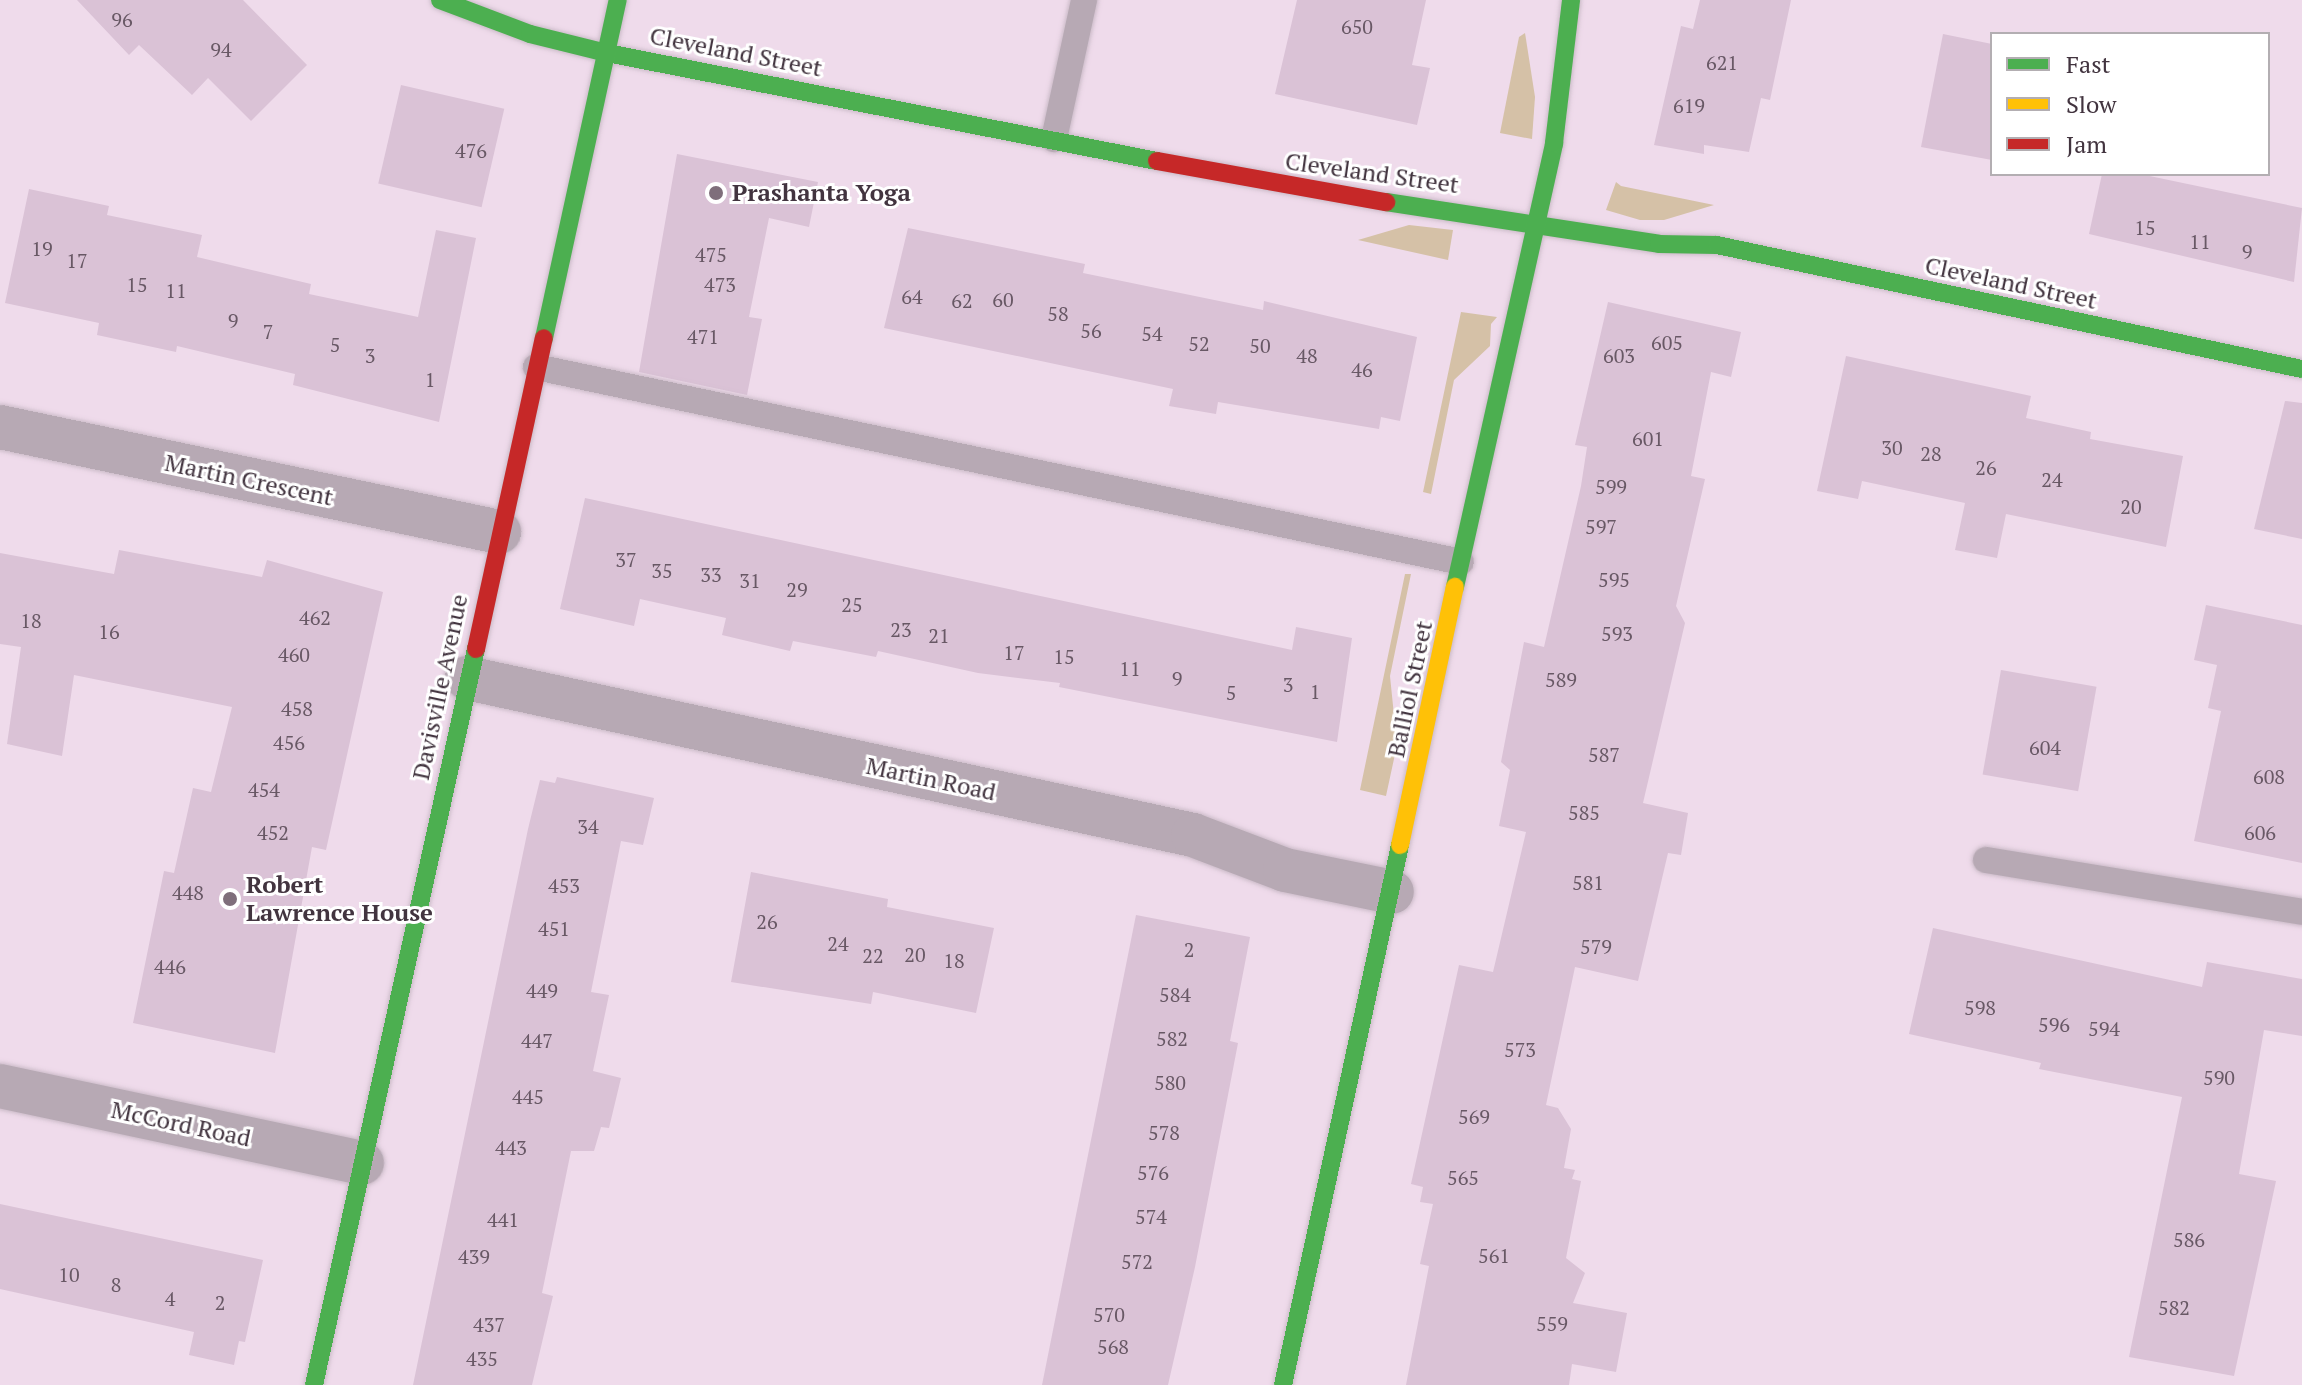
<!DOCTYPE html>
<html>
<head>
<meta charset="utf-8">
<style>
  body { margin:0 }
  #map { position:relative; width:2302px; height:1385px; overflow:hidden; background:#efdbeb; font-family:"PT Serif",serif }
  div>[style] { position:absolute }
  [style*='--x'] { left:calc(var(--x)*1px); top:calc(var(--y)*1px); width:calc(var(--w)*1px); rotate:calc(var(--a)*1deg) }
  .green>* { inset:0; background:#d5c1a7 }
  .building>* { inset:0; background:#dac2d6; transform-origin:0 0 }
  .roads { filter:drop-shadow(0 0 2px #cbbbc8) drop-shadow(0 0 2px #cbbbc8) }
  .lane>* { height:26px; margin:-13px; padding:0 13px; transform-origin:13px; border-radius:13px; background:#b7a9b4 }
  .street>* { height:44px; margin:-22px; padding:0 22px; transform-origin:22px; border-radius:22px; background:#b7a9b4 }
  .fast>* { height:18px; margin:-9px; padding:0 9px; transform-origin:9px; border-radius:9px; background:#4caf50 }
  .slow>* { height:18px; margin:-9px; padding:0 9px; transform-origin:9px; border-radius:9px; background:#ffc107 }
  .jam>* { height:18px; margin:-9px; padding:0 9px; transform-origin:9px; border-radius:9px; background:#c62828 }
  .dots>* { width:22px; height:22px; translate:-50% -50%; box-sizing:border-box; border:4px solid #fff; border-radius:50% }
  span { translate:-50% -50%; white-space:nowrap; text-align:center; line-height:1.15; -webkit-text-stroke:6px #fff; paint-order:stroke }
  .number-label { font-size:20px; color:#685865 }
  .number-label span { -webkit-text-stroke-width:0 }
  .street-label { font-size:24px; color:#42343f }
  .poi-label { font-size:24px; color:#42343f; font-weight:700 }
  .left { translate:0 -50%; text-align:left }
  .legend { position:absolute; left:1990px; top:32px; width:280px; height:144px; box-sizing:border-box; background:#fff; border:2px solid #b3aeb2; margin:0; padding:10px 14px; list-style:none; font-size:24px; color:#42343f }
  .legend li { display:flex; align-items:center; gap:16px; height:40px }
  .legend b { width:40px; border:2px solid #b3aeb2 }
</style>
</head>
<body>
<div id="map">
  <div class="green">
    <div style="clip-path:polygon(1525px 33px,1535px 97px,1532px 139px,1500px 133px,1519px 37px)"></div>
    <div style="clip-path:polygon(1616px 182px,1621px 186px,1714px 205px,1664px 220px,1640px 220px,1606px 210px)"></div>
    <div style="clip-path:polygon(1409px 225px,1453px 230px,1448px 260px,1358px 240px)"></div>
    <div style="clip-path:polygon(1461px 312px,1497px 317px,1491px 324px,1490px 346px,1454px 380px,1431px 494px,1423px 492px)"></div>
    <div style="clip-path:polygon(1405px 574px,1411px 574px,1390px 676px,1397px 745px,1386px 796px,1360px 790px)"></div>
  </div>
  <div class="building">
    <div style="clip-path:polygon(77px 0,243px 0,307px 65px,251px 121px,208px 78px,192px 95px,139px 45px,129px 55px)"></div>
    <div style="clip-path:polygon(1297px 0,1426px 0,1412px 65px,1430px 68px,1417px 125px,1275px 94px)"></div>
    <div style="clip-path:polygon(1700px 0,1791px 0,1770px 100px,1761px 98px,1749px 152px,1704px 145px,1704px 154px,1654px 145px,1681px 26px,1693px 29px)"></div>
    <div style="clip-path:polygon(1943px 34px,1992px 44px,1992px 160px,1921px 147px)"></div>
    <div style="left:401px;top:85px;width:106px;height:101px;rotate:13deg"></div>
    <div style="clip-path:polygon(677px 154px,818px 182px,809px 227px,769px 218px,749px 317px,762px 319px,747px 395px,639px 372px)"></div>
    <div style="clip-path:polygon(2102px 174px,2140px 174px,2302px 208px,2294px 282px,2089px 234px)"></div>
    <div style="clip-path:polygon(29px 189px,109px 206px,107px 215px,202px 235px,197px 257px,311px 284px,309px 294px,418px 317px,436px 230px,476px 238px,439px 422px,293px 385px,295px 374px,177px 346px,176px 352px,97px 335px,99px 323px,5px 303px)"></div>
    <div style="clip-path:polygon(908px 228px,1085px 264px,1083px 273px,1263px 310px,1264px 301px,1417px 337px,1400px 421px,1381px 417px,1379px 429px,1218px 402px,1216px 414px,1169px 406px,1173px 389px,884px 328px)"></div>
    <div style="clip-path:polygon(1608px 302px,1741px 332px,1731px 377px,1711px 372px,1691px 476px,1705px 479px,1676px 606px,1685px 623px,1643px 803px,1688px 813px,1681px 855px,1668px 853px,1638px 981px,1575px 967px,1546px 1105px,1558px 1108px,1571px 1129px,1564px 1168px,1575px 1170px,1572px 1179px,1581px 1181px,1566px 1258px,1585px 1273px,1573px 1303px,1627px 1313px,1616px 1372px,1572px 1364px,1569px 1385px,1406px 1385px,1429px 1266px,1420px 1264px,1433px 1204px,1420px 1202px,1423px 1187px,1411px 1184px,1459px 965px,1493px 972px,1526px 832px,1499px 826px,1510px 770px,1501px 762px,1524px 642px,1544px 647px,1581px 486px,1587px 447px,1575px 445px)"></div>
    <div style="clip-path:polygon(1846px 356px,2031px 396px,2026px 418px,2091px 432px,2090px 439px,2183px 456px,2166px 547px,2006px 514px,1997px 558px,1955px 550px,1965px 503px,1862px 481px,1858px 499px,1817px 491px)"></div>
    <div style="clip-path:polygon(2285px 401px,2302px 403px,2302px 539px,2254px 529px)"></div>
    <div style="clip-path:polygon(585px 498px,1292px 650px,1296px 627px,1352px 638px,1337px 742px,1059px 687px,1060px 683px,978px 673px,878px 651px,876px 657px,793px 641px,790px 651px,722px 635px,726px 618px,640px 599px,634px 626px,560px 609px)"></div>
    <div style="clip-path:polygon(119px 550px,262px 577px,267px 560px,383px 592px,326px 850px,312px 847px,275px 1053px,133px 1023px,164px 871px,174px 873px,193px 788px,211px 792px,232px 707px,74px 675px,62px 756px,7px 744px,21px 647px,0 644px,0 553px,114px 574px)"></div>
    <div style="clip-path:polygon(2206px 605px,2302px 625px,2302px 863px,2194px 841px,2221px 711px,2208px 708px,2217px 665px,2194px 660px)"></div>
    <div style="left:2001px;top:670px;width:97px;height:106px;rotate:10deg"></div>
    <div style="clip-path:polygon(557px 777px,654px 798px,643px 845px,621px 841px,591px 992px,609px 995px,593px 1071px,621px 1078px,609px 1128px,601px 1127px,594px 1151px,571px 1151px,542px 1293px,553px 1296px,532px 1385px,413px 1385px,528px 829px,540px 780px,555px 783px)"></div>
    <div style="clip-path:polygon(751px 872px,888px 899px,887px 907px,994px 928px,976px 1013px,873px 992px,871px 1004px,731px 982px)"></div>
    <div style="clip-path:polygon(1136px 915px,1250px 937px,1230px 1041px,1238px 1043px,1195px 1267px,1168px 1385px,1042px 1385px)"></div>
    <div style="clip-path:polygon(1933px 928px,2202px 987px,2207px 962px,2302px 979px,2302px 1036px,2264px 1030px,2239px 1174px,2276px 1181px,2234px 1376px,2129px 1357px,2182px 1097px,2039px 1069px,2041px 1063px,1909px 1034px)"></div>
    <div style="clip-path:polygon(0 1204px,263px 1260px,245px 1342px,239px 1341px,234px 1365px,189px 1355px,194px 1332px,0 1289px)"></div>
  </div>
  <div class="roads">
    <div class="lane">
      <div style="--x:1054;--y:139;--w:142;--a:-77.8"></div>
      <div style="--x:536;--y:367;--w:945;--a:11.9"></div>
      <div style="--x:1986;--y:860;--w:320;--a:9.3"></div>
    </div>
    <div class="street">
      <div style="--x:0;--y:427;--w:510;--a:11.88"></div>
      <div style="--x:467;--y:678;--w:743;--a:12.2"></div>
      <div style="--x:1193;--y:835;--w:98;--a:20.8"></div>
      <div style="--x:1285;--y:870;--w:109;--a:11.6"></div>
      <div style="--x:0;--y:1086;--w:370;--a:12"></div>
    </div>
    <div class="fast">
      <div style="--x:440;--y:0;--w:96;--a:20.7"></div>
      <div style="--x:530;--y:34;--w:79;--a:13.9"></div>
      <div style="--x:607;--y:53;--w:561;--a:11.11"></div>
      <div style="--x:1386;--y:202;--w:276;--a:8.7"></div>
      <div style="--x:1659;--y:244;--w:58;--a:1"></div>
      <div style="--x:1717;--y:245;--w:598;--a:11.97"></div>
      <div style="--x:544;--y:338;--w:346;--a:-77.7"></div>
      <div style="--x:1455;--y:587;--w:455;--a:-77.4"></div>
      <div style="--x:1554;--y:143;--w:144;--a:-83.2"></div>
      <div style="--x:314;--y:1385;--w:754;--a:-77.59"></div>
      <div style="--x:1283;--y:1385;--w:553;--a:-77.77"></div>
    </div>
    <div class="slow">
      <div style="--x:1400;--y:845;--w:264;--a:-78"></div>
    </div>
    <div class="jam">
      <div style="--x:1157;--y:161;--w:233;--a:10.2"></div>
      <div style="--x:476;--y:649;--w:318;--a:-77.7"></div>
    </div>
  </div>
  <div class="dots">
    <div style="left:716px;top:193px;background:#7f6e7b"></div>
    <div style="left:230px;top:899px;background:#7f6e7b"></div>
  </div>
  <div class="number-label">
    <span style="left:122px;top:19px">96</span>
    <span style="left:1357px;top:26px">650</span>
    <span style="left:221px;top:49px">94</span>
    <span style="left:1722px;top:62px">621</span>
    <span style="left:1689px;top:105px">619</span>
    <span style="left:471px;top:150px">476</span>
    <span style="left:2145px;top:227px">15</span>
    <span style="left:2200px;top:241px">11</span>
    <span style="left:42px;top:248px">19</span>
    <span style="left:2247px;top:251px">9</span>
    <span style="left:711px;top:254px">475</span>
    <span style="left:77px;top:260px">17</span>
    <span style="left:137px;top:284px">15</span>
    <span style="left:720px;top:284px">473</span>
    <span style="left:176px;top:290px">11</span>
    <span style="left:912px;top:296px">64</span>
    <span style="left:1003px;top:299px">60</span>
    <span style="left:962px;top:300px">62</span>
    <span style="left:1058px;top:313px">58</span>
    <span style="left:233px;top:320px">9</span>
    <span style="left:1091px;top:330px">56</span>
    <span style="left:268px;top:331px">7</span>
    <span style="left:1152px;top:333px">54</span>
    <span style="left:703px;top:336px">471</span>
    <span style="left:1667px;top:342px">605</span>
    <span style="left:1199px;top:343px">52</span>
    <span style="left:335px;top:344px">5</span>
    <span style="left:1260px;top:345px">50</span>
    <span style="left:370px;top:355px">3</span>
    <span style="left:1307px;top:355px">48</span>
    <span style="left:1619px;top:355px">603</span>
    <span style="left:1362px;top:369px">46</span>
    <span style="left:430px;top:379px">1</span>
    <span style="left:1648px;top:438px">601</span>
    <span style="left:1892px;top:447px">30</span>
    <span style="left:1931px;top:453px">28</span>
    <span style="left:1986px;top:467px">26</span>
    <span style="left:2052px;top:479px">24</span>
    <span style="left:1611px;top:486px">599</span>
    <span style="left:2131px;top:506px">20</span>
    <span style="left:1601px;top:526px">597</span>
    <span style="left:626px;top:559px">37</span>
    <span style="left:662px;top:570px">35</span>
    <span style="left:711px;top:574px">33</span>
    <span style="left:1614px;top:579px">595</span>
    <span style="left:750px;top:580px">31</span>
    <span style="left:797px;top:589px">29</span>
    <span style="left:852px;top:604px">25</span>
    <span style="left:315px;top:617px">462</span>
    <span style="left:31px;top:620px">18</span>
    <span style="left:901px;top:629px">23</span>
    <span style="left:109px;top:631px">16</span>
    <span style="left:1617px;top:633px">593</span>
    <span style="left:939px;top:635px">21</span>
    <span style="left:1014px;top:652px">17</span>
    <span style="left:294px;top:654px">460</span>
    <span style="left:1064px;top:656px">15</span>
    <span style="left:1130px;top:668px">11</span>
    <span style="left:1177px;top:678px">9</span>
    <span style="left:1561px;top:679px">589</span>
    <span style="left:1288px;top:684px">3</span>
    <span style="left:1315px;top:691px">1</span>
    <span style="left:1231px;top:692px">5</span>
    <span style="left:297px;top:708px">458</span>
    <span style="left:289px;top:742px">456</span>
    <span style="left:2045px;top:747px">604</span>
    <span style="left:1604px;top:754px">587</span>
    <span style="left:2269px;top:776px">608</span>
    <span style="left:264px;top:789px">454</span>
    <span style="left:1584px;top:812px">585</span>
    <span style="left:588px;top:826px">34</span>
    <span style="left:273px;top:832px">452</span>
    <span style="left:2260px;top:832px">606</span>
    <span style="left:1588px;top:882px">581</span>
    <span style="left:564px;top:885px">453</span>
    <span style="left:188px;top:892px">448</span>
    <span style="left:767px;top:921px">26</span>
    <span style="left:554px;top:928px">451</span>
    <span style="left:838px;top:943px">24</span>
    <span style="left:1596px;top:946px">579</span>
    <span style="left:1189px;top:949px">2</span>
    <span style="left:915px;top:954px">20</span>
    <span style="left:873px;top:955px">22</span>
    <span style="left:954px;top:960px">18</span>
    <span style="left:170px;top:966px">446</span>
    <span style="left:542px;top:990px">449</span>
    <span style="left:1175px;top:994px">584</span>
    <span style="left:1980px;top:1007px">598</span>
    <span style="left:2054px;top:1024px">596</span>
    <span style="left:2104px;top:1028px">594</span>
    <span style="left:1172px;top:1038px">582</span>
    <span style="left:537px;top:1040px">447</span>
    <span style="left:1520px;top:1049px">573</span>
    <span style="left:2219px;top:1077px">590</span>
    <span style="left:1170px;top:1082px">580</span>
    <span style="left:528px;top:1096px">445</span>
    <span style="left:1474px;top:1116px">569</span>
    <span style="left:1164px;top:1132px">578</span>
    <span style="left:511px;top:1147px">443</span>
    <span style="left:1153px;top:1172px">576</span>
    <span style="left:1463px;top:1177px">565</span>
    <span style="left:1151px;top:1216px">574</span>
    <span style="left:503px;top:1219px">441</span>
    <span style="left:2189px;top:1239px">586</span>
    <span style="left:1494px;top:1255px">561</span>
    <span style="left:474px;top:1256px">439</span>
    <span style="left:1137px;top:1261px">572</span>
    <span style="left:69px;top:1274px">10</span>
    <span style="left:116px;top:1284px">8</span>
    <span style="left:170px;top:1298px">4</span>
    <span style="left:220px;top:1302px">2</span>
    <span style="left:2174px;top:1307px">582</span>
    <span style="left:1109px;top:1314px">570</span>
    <span style="left:1552px;top:1323px">559</span>
    <span style="left:489px;top:1324px">437</span>
    <span style="left:1113px;top:1346px">568</span>
    <span style="left:482px;top:1358px">435</span>
  </div>
  <div class="street-label">
    <span style="left:736px;top:52px;rotate:11deg">Cleveland Street</span>
    <span style="left:1372px;top:173px;rotate:8deg">Cleveland Street</span>
    <span style="left:2011px;top:283px;rotate:12deg">Cleveland Street</span>
    <span style="left:249px;top:480px;rotate:12deg">Martin Crescent</span>
    <span style="left:440px;top:687px;rotate:-78deg">Davisville Avenue</span>
    <span style="left:1410px;top:689px;rotate:-78deg">Balliol Street</span>
    <span style="left:931px;top:779px;rotate:12deg">Martin Road</span>
    <span style="left:181px;top:1124px;rotate:12deg">McCord Road</span>
  </div>
  <div class="poi-label">
    <span class="left" style="left:732px;top:193px">Prashanta Yoga</span>
    <span class="left" style="left:246px;top:899px">Robert<br>Lawrence House</span>
  </div>
  <ul class="legend">
  <li><b style="height:10px;background:#4caf50"></b>Fast</li>
  <li><b style="height:10px;background:#ffc107"></b>Slow</li>
  <li><b style="height:10px;background:#c62828"></b>Jam</li>
  </ul>
</div>
</body>
</html>
